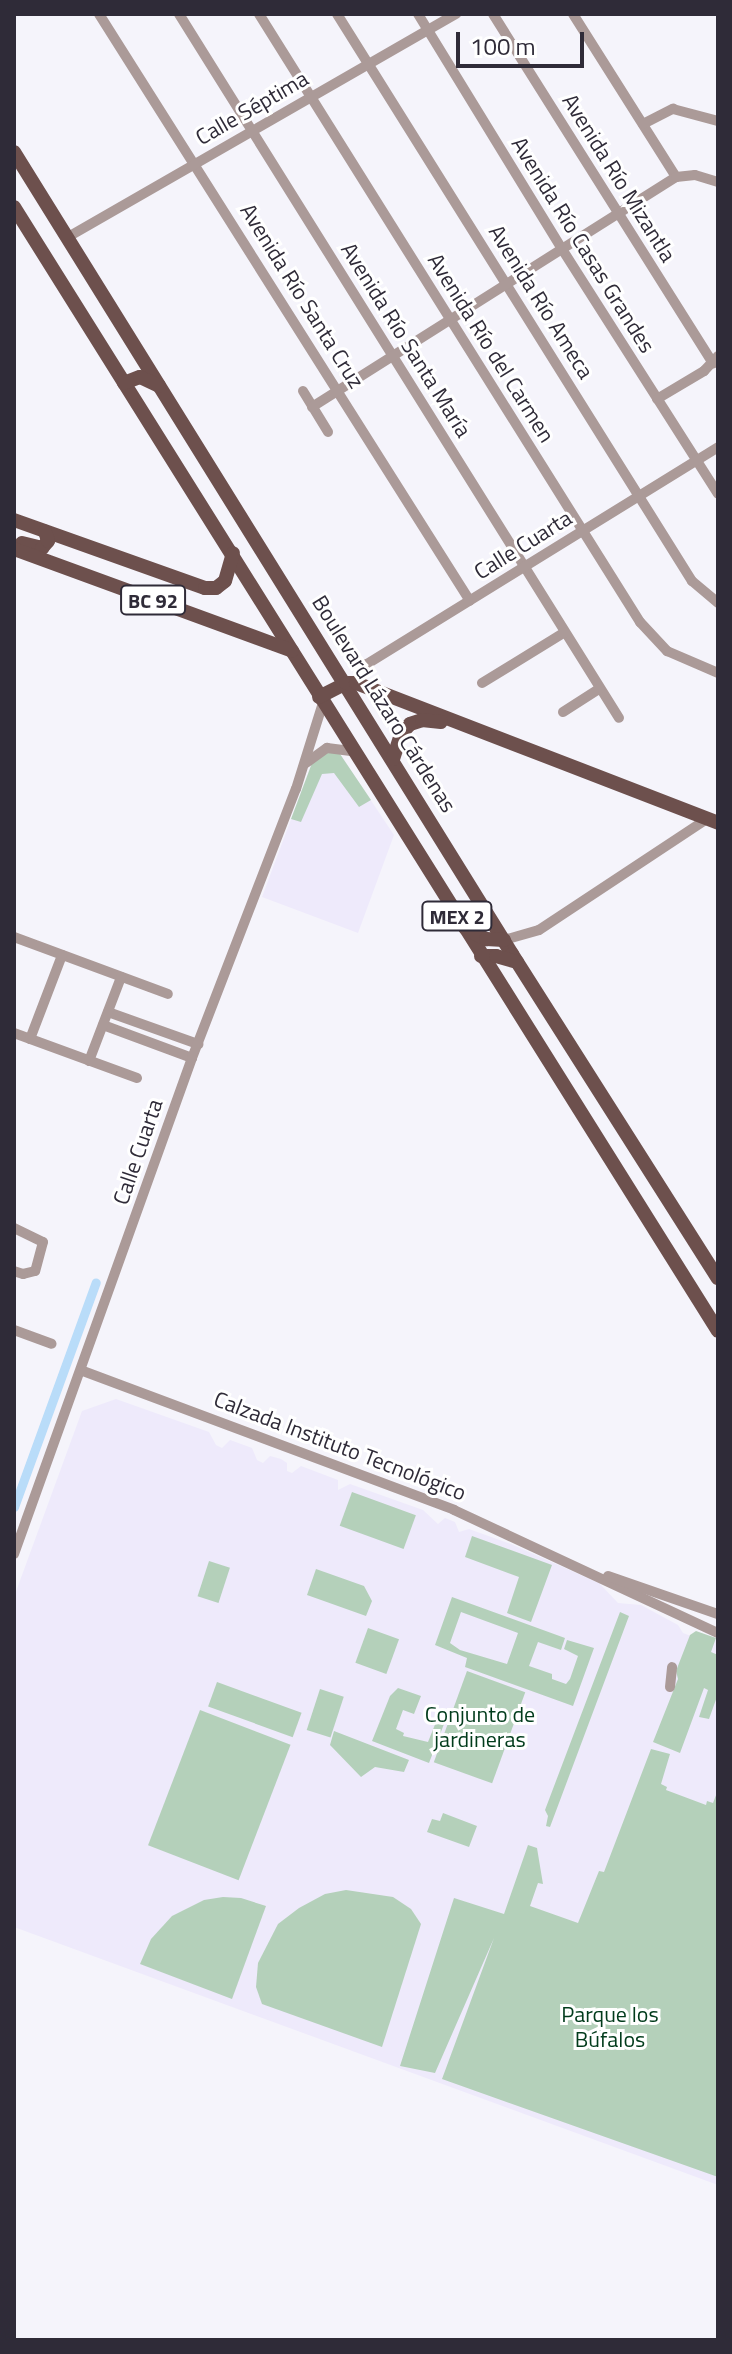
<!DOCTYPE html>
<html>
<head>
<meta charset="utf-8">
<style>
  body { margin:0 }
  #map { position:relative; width:732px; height:2354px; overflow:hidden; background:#f5f4fb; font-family:"Titillium Web",sans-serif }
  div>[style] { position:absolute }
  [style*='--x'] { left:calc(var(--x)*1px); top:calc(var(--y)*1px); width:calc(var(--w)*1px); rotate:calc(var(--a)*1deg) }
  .built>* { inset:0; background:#eeeafb }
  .green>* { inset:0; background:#b4d0ba; transform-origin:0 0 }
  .canal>* { height:9px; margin:-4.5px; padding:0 4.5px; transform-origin:4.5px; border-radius:4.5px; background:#b9dcf9 }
  .minor>* { height:10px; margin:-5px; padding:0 5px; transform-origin:5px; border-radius:5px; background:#ab9a98 }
  .major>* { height:14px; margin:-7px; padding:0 7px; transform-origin:7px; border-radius:7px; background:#6d504d }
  span { translate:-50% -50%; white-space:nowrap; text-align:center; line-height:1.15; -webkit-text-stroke:6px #fff; paint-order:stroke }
  .shield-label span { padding:2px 6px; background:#fff; border:2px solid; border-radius:6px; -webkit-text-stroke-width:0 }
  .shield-label { font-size:20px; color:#2f2b38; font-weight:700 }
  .street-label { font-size:22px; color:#2f2b38 }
  .park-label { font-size:22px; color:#013b1b }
  .frame { position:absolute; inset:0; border:16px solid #2f2b38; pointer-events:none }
  .scale { position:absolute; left:456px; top:32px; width:128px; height:36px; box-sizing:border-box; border:4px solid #2f2b38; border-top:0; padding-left:10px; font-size:24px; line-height:28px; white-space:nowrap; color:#2f2b38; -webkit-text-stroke:6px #fff; paint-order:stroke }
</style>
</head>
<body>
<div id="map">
  <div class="built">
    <div style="clip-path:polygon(340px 754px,394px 835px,358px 933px,262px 897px,312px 763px)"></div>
    <div style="clip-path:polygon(116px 1399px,209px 1432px,216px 1445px,222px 1448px,230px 1440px,252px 1448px,257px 1460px,263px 1463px,270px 1456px,281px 1459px,287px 1463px,287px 1471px,292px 1473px,301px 1466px,338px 1480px,338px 1490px,350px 1484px,423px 1510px,438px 1524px,445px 1518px,455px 1522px,459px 1532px,469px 1529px,511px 1544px,599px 1583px,618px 1603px,641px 1605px,678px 1625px,683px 1633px,691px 1636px,697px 1633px,718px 1641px,718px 2185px,14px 1927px,14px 1597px,82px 1411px)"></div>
  </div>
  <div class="green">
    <div style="clip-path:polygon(328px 752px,340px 754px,371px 800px,359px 807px,334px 773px,322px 774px,301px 822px,291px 819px,312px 763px)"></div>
    <div style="left:352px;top:1492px;width:68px;height:36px;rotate:20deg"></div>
    <div style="clip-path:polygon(472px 1536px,552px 1565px,531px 1622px,507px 1613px,519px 1577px,465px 1557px)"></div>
    <div style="left:209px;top:1561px;width:22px;height:37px;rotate:18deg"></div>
    <div style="clip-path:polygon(316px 1569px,364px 1586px,372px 1601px,366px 1616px,307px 1595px)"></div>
    <div style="clip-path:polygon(evenodd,452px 1597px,565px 1638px,561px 1650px,538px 1642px,529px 1666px,552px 1674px,552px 1679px,566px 1684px,570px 1679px,578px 1656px,564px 1649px,567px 1640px,594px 1648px,573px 1706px,465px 1667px,467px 1658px,435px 1645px,452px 1597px,461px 1612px,518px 1633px,507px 1664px,460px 1650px,450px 1643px,461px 1612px)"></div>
    <div style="clip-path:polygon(620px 1612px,629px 1616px,550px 1827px,546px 1826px,548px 1816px,545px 1810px)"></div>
    <div style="left:368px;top:1628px;width:33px;height:37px;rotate:20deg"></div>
    <div style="clip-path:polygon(696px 1631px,716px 1638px,711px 1652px,718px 1655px,718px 1694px,709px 1719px,699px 1717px,708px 1690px,704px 1688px,680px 1753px,653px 1742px,678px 1679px,676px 1671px,690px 1635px)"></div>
    <div style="left:467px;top:1671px;width:62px;height:97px;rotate:20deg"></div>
    <div style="left:217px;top:1682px;width:90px;height:26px;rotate:20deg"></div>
    <div style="clip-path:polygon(398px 1688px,421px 1696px,414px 1714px,403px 1710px,396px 1729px,404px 1733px,403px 1736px,428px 1742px,436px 1722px,444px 1724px,429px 1763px,372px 1741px,390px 1696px)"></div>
    <div style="left:320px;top:1689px;width:25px;height:43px;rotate:18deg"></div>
    <div style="left:200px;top:1710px;width:97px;height:145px;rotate:21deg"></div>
    <div style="clip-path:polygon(334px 1731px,409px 1760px,404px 1772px,375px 1767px,361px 1777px,330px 1745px)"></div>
    <div style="clip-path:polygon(651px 1749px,670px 1754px,661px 1784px,667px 1787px,666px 1790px,706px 1805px,707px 1801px,713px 1803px,718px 1790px,718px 2177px,442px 2079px,494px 1938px,435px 2073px,400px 2066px,454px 1898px,504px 1914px,528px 1845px,537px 1848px,543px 1884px,538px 1883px,530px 1906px,578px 1923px,599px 1871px,604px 1872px)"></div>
    <div style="clip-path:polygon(443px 1813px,477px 1826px,469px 1847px,427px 1832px,432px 1819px,440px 1821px)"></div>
    <div style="clip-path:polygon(346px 1890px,393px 1897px,411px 1909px,421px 1924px,382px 2047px,262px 2004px,256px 1987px,258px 1963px,278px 1924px,299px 1908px,325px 1894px)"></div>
    <div style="clip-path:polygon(223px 1897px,241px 1898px,266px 1906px,232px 1999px,140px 1964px,151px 1939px,172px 1916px,204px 1900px)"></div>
  </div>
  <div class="canal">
    <div style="--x:14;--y:1507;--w:239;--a:-70"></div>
  </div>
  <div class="minor">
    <div style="--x:99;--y:14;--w:694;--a:57.71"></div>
    <div style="--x:179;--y:14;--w:830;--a:57.99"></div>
    <div style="--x:259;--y:14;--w:718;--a:57.93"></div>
    <div style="--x:640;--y:622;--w:40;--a:47"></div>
    <div style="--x:667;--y:651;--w:56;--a:23.3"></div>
    <div style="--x:337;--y:14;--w:669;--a:57.95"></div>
    <div style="--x:692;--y:581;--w:34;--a:40"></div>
    <div style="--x:418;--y:14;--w:276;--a:58.5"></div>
    <div style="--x:562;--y:249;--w:290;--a:57.5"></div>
    <div style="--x:493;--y:14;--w:413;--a:57.8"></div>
    <div style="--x:573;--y:14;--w:193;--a:57.7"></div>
    <div style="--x:643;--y:124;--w:34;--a:-27"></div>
    <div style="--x:673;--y:109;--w:47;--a:14.9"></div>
    <div style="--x:68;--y:237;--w:448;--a:-29.9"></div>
    <div style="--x:303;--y:391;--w:48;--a:58.6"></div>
    <div style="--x:657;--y:399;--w:55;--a:-30.8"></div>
    <div style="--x:704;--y:371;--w:21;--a:-47"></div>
    <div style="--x:312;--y:407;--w:431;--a:-32.3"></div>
    <div style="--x:676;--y:177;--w:19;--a:-6"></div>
    <div style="--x:695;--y:175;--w:24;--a:17"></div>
    <div style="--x:356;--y:683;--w:22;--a:-60"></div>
    <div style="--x:367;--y:664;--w:413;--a:-31.7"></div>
    <div style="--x:482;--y:683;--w:97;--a:-31.6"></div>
    <div style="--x:563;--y:712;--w:43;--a:-32.6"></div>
    <div style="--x:306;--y:763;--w:26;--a:-36"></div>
    <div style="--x:327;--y:748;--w:26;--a:7"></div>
    <div style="--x:14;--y:937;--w:164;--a:20.3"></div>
    <div style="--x:504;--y:940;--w:36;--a:-16"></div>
    <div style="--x:539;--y:930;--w:201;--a:-33.5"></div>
    <div style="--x:108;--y:1012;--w:96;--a:19.6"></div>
    <div style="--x:103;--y:1025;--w:95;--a:20.3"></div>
    <div style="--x:14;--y:1033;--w:131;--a:20.1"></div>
    <div style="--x:30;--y:1039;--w:90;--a:-69.1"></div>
    <div style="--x:89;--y:1061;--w:90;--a:-69.1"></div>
    <div style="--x:14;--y:1228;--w:32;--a:26"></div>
    <div style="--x:43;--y:1242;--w:30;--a:105"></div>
    <div style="--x:35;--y:1271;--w:12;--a:166"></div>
    <div style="--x:23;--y:1274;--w:9;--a:-162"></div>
    <div style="--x:14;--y:1330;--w:40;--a:20.2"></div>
    <div style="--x:83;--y:1371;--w:396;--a:20.5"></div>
    <div style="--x:454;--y:1510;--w:291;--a:25"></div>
    <div style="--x:14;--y:1554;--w:527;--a:-70.26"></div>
    <div style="--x:192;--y:1058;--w:288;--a:-68.9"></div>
    <div style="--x:296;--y:789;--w:90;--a:-72.6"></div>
    <div style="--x:608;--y:1576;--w:116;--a:19.1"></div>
    <div style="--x:670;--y:1687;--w:20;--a:-84"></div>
  </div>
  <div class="major">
    <div style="--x:14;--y:152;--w:944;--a:58.16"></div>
    <div style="--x:512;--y:954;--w:384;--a:57.6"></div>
    <div style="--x:14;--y:207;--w:1326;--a:57.94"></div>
    <div style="--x:124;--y:383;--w:17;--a:-21"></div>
    <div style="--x:140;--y:377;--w:21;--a:25"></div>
    <div style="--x:14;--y:520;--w:203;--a:19.6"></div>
    <div style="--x:205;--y:588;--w:11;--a:0"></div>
    <div style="--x:216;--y:588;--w:11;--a:-38"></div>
    <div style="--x:225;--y:581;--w:29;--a:-74"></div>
    <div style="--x:22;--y:543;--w:21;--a:14"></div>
    <div style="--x:42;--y:548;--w:9;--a:-49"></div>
    <div style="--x:48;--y:541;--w:10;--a:-107"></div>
    <div style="--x:14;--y:549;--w:296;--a:20.1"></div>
    <div style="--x:319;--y:697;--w:30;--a:-27"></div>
    <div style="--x:346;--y:683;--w:10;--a:0"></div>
    <div style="--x:356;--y:683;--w:388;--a:21.1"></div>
    <div style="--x:393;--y:759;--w:26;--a:-72"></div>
    <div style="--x:401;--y:734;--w:13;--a:-48"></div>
    <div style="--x:410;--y:724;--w:13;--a:-18"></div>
    <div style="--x:422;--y:720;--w:19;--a:6"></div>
    <div style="--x:465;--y:928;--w:24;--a:28"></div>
    <div style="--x:486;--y:939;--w:18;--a:3"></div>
    <div style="--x:481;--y:956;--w:15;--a:0"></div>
    <div style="--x:496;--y:956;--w:22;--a:16"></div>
  </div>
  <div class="shield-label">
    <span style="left:153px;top:600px">BC 92</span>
    <span style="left:457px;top:916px">MEX 2</span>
  </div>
  <div class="street-label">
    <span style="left:252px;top:108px;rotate:-30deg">Calle Séptima</span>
    <span style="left:619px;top:178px;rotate:58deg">Avenida Río Mizantla</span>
    <span style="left:583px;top:245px;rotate:58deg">Avenida Río Casas Grandes</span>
    <span style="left:302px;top:296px;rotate:58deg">Avenida Río Santa Cruz</span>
    <span style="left:541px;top:302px;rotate:58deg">Avenida Río Ameca</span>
    <span style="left:406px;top:340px;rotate:58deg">Avenida Río Santa María</span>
    <span style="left:491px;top:348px;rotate:58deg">Avenida Río del Carmen</span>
    <span style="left:523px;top:545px;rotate:-32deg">Calle Cuarta</span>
    <span style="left:384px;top:704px;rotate:58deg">Boulevard Lázaro Cárdenas</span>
    <span style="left:138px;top:1152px;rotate:-71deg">Calle Cuarta</span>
    <span style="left:340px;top:1446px;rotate:21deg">Calzada Instituto Tecnológico</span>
  </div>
  <div class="park-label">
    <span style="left:480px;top:1727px">Conjunto de<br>jardineras</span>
    <span style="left:610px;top:2027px">Parque los<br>Búfalos</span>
  </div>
  <div class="frame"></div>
  <div class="scale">100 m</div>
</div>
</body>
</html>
